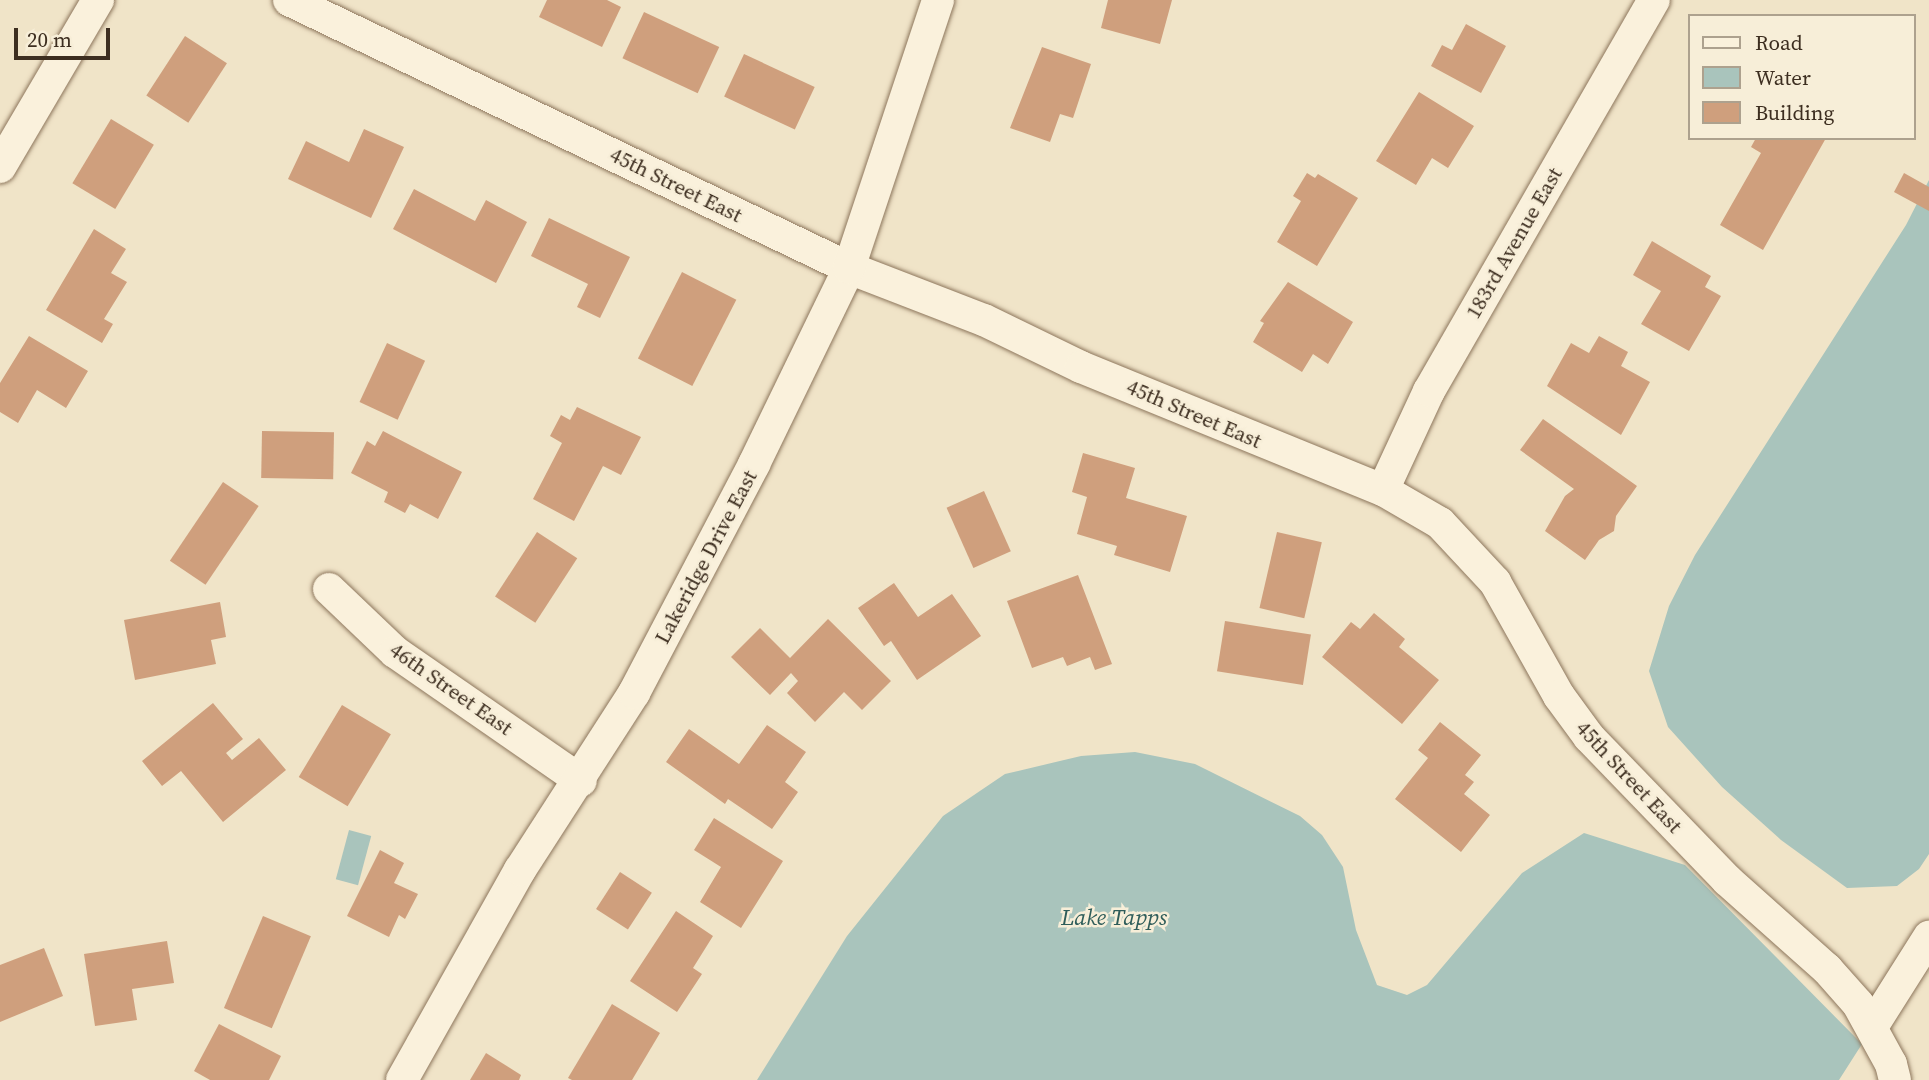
<!DOCTYPE html>
<html>
<head>
<meta charset="utf-8">
<style>
  body { margin:0 }
  #map { position:relative; width:1929px; height:1080px; overflow:hidden; background:#f0e4c8; font-family:"Source Serif 4",serif }
  div>[style] { position:absolute }
  [style*='--x'] { left:calc(var(--x)*1px); top:calc(var(--y)*1px); width:calc(var(--w)*1px); rotate:calc(var(--a)*1deg) }
  .water>* { inset:0; background:#a9c4bc; transform-origin:0 0 }
  .building>* { inset:0; background:#cf9f7d; transform-origin:0 0 }
  .roads { filter:drop-shadow(0 0 2px #8d765c) drop-shadow(0 0 2px #8d765c) }
  .minor>* { height:32px; margin:-16px; padding:0 16px; transform-origin:16px; border-radius:16px; background:#faf1dc }
  span { translate:-50% -50%; white-space:nowrap; text-align:center; line-height:1.15; -webkit-text-stroke:5px #f7eed8; paint-order:stroke }
  .street-label { font-size:21px; color:#3d2e20 }
  .water-label { font-size:23px; color:#2f5d5a; font-style:italic }
  .legend { position:absolute; left:1688px; top:14px; width:228px; height:126px; box-sizing:border-box; background:#f7eed8; border:2px solid #ada18e; margin:0; padding:9px 12px; list-style:none; font-size:21px; color:#3d2e20 }
  .legend li { display:flex; align-items:center; gap:14px; height:35px }
  .legend b { width:35px; border:2px solid #ada18e }
  .scale { position:absolute; left:14px; top:28px; width:96px; height:32px; box-sizing:border-box; border:4px solid #3d2e20; border-top:0; padding-left:9px; font-size:21px; line-height:24px; white-space:nowrap; color:#3d2e20; -webkit-text-stroke:5px #f7eed8; paint-order:stroke }
</style>
</head>
<body>
<div id="map">
  <div class="water">
    <div style="clip-path:polygon(1929px 180px,1929px 854px,1919px 869px,1897px 886px,1847px 888px,1781px 840px,1722px 787px,1668px 727px,1649px 671px,1669px 606px,1695px 555px,1906px 225px)"></div>
    <div style="clip-path:polygon(1135px 752px,1195px 764px,1300px 816px,1322px 835px,1343px 867px,1356px 930px,1377px 985px,1407px 995px,1427px 985px,1522px 873px,1584px 833px,1685px 865px,1862px 1044px,1839px 1080px,757px 1080px,847px 936px,943px 816px,1005px 774px,1081px 756px)"></div>
    <div style="left:349px;top:830px;width:23px;height:51px;rotate:15deg"></div>
  </div>
  <div class="building">
    <div style="clip-path:polygon(547px 0,607px 0,621px 7px,602px 47px,539px 17px)"></div>
    <div style="clip-path:polygon(1108px 0,1172px 0,1160px 44px,1101px 28px)"></div>
    <div style="left:644px;top:12px;width:83px;height:51px;rotate:25deg"></div>
    <div style="clip-path:polygon(1466px 24px,1506px 46px,1481px 93px,1431px 66px,1442px 45px,1452px 50px)"></div>
    <div style="left:185px;top:36px;width:50px;height:71px;rotate:33deg"></div>
    <div style="clip-path:polygon(1042px 47px,1091px 64px,1073px 118px,1060px 114px,1050px 142px,1010px 128px)"></div>
    <div style="left:744px;top:54px;width:78px;height:47px;rotate:25deg"></div>
    <div style="clip-path:polygon(1419px 92px,1474px 126px,1448px 168px,1432px 158px,1416px 185px,1376px 161px)"></div>
    <div style="left:111px;top:119px;width:50px;height:75px;rotate:31deg"></div>
    <div style="clip-path:polygon(364px 129px,404px 147px,371px 218px,288px 179px,306px 141px,349px 162px)"></div>
    <div style="clip-path:polygon(1756px 138px,1826px 138px,1763px 250px,1720px 225px,1761px 153px,1751px 147px)"></div>
    <div style="clip-path:polygon(1307px 173px,1315px 178px,1318px 174px,1358px 198px,1317px 266px,1277px 242px,1301px 201px,1293px 196px)"></div>
    <div style="clip-path:polygon(1904px 173px,1929px 187px,1929px 211px,1894px 192px)"></div>
    <div style="clip-path:polygon(414px 189px,475px 221px,486px 200px,527px 222px,496px 283px,393px 229px)"></div>
    <div style="clip-path:polygon(549px 218px,630px 257px,600px 318px,577px 307px,588px 284px,531px 256px)"></div>
    <div style="clip-path:polygon(94px 229px,126px 249px,111px 273px,127px 282px,104px 319px,113px 324px,102px 343px,46px 310px)"></div>
    <div style="clip-path:polygon(1652px 241px,1711px 276px,1705px 287px,1721px 296px,1689px 351px,1641px 324px,1661px 291px,1633px 275px)"></div>
    <div style="left:682px;top:272px;width:61px;height:97px;rotate:27deg"></div>
    <div style="clip-path:polygon(1288px 282px,1353px 322px,1328px 364px,1313px 354px,1302px 372px,1253px 342px,1264px 323px,1260px 321px)"></div>
    <div style="clip-path:polygon(29px 336px,88px 371px,66px 408px,37px 390px,18px 423px,0 412px,0 383px)"></div>
    <div style="clip-path:polygon(1599px 336px,1628px 352px,1621px 366px,1650px 382px,1621px 435px,1547px 386px,1571px 343px,1589px 353px)"></div>
    <div style="left:387px;top:343px;width:42px;height:65px;rotate:25deg"></div>
    <div style="clip-path:polygon(577px 407px,641px 437px,621px 475px,603px 466px,574px 521px,533px 499px,562px 443px,550px 436px,561px 415px,570px 420px)"></div>
    <div style="clip-path:polygon(1543px 419px,1637px 486px,1616px 516px,1614px 531px,1599px 540px,1585px 560px,1545px 531px,1565px 496px,1574px 489px,1520px 450px)"></div>
    <div style="left:262px;top:431px;width:72px;height:47px;rotate:1deg"></div>
    <div style="clip-path:polygon(383px 431px,462px 472px,438px 519px,410px 504px,405px 513px,384px 502px,388px 492px,351px 473px,367px 441px,375px 446px)"></div>
    <div style="clip-path:polygon(1083px 453px,1135px 468px,1126px 498px,1187px 516px,1170px 572px,1114px 555px,1117px 546px,1077px 534px,1087px 497px,1072px 492px)"></div>
    <div style="left:223px;top:482px;width:43px;height:95px;rotate:34deg"></div>
    <div style="left:984px;top:491px;width:66px;height:41px;rotate:66deg"></div>
    <div style="left:537px;top:532px;width:48px;height:77px;rotate:33deg"></div>
    <div style="left:1277px;top:532px;width:46px;height:78px;rotate:13deg"></div>
    <div style="clip-path:polygon(1078px 575px,1112px 664px,1095px 670px,1090px 657px,1067px 666px,1063px 657px,1032px 668px,1007px 601px)"></div>
    <div style="clip-path:polygon(894px 583px,918px 617px,952px 594px,981px 636px,917px 680px,891px 641px,884px 646px,858px 608px)"></div>
    <div style="clip-path:polygon(220px 602px,226px 637px,211px 640px,216px 664px,135px 680px,124px 620px)"></div>
    <div style="clip-path:polygon(1374px 613px,1405px 639px,1399px 647px,1439px 680px,1402px 724px,1322px 657px,1351px 622px,1360px 629px)"></div>
    <div style="clip-path:polygon(828px 619px,891px 681px,862px 710px,844px 692px,815px 722px,787px 693px,798px 681px,791px 673px,770px 695px,731px 657px,760px 628px,790px 658px)"></div>
    <div style="left:1225px;top:621px;width:87px;height:51px;rotate:9deg"></div>
    <div style="clip-path:polygon(213px 703px,243px 739px,226px 753px,232px 760px,259px 738px,286px 770px,223px 822px,181px 771px,162px 786px,142px 761px)"></div>
    <div style="left:342px;top:705px;width:57px;height:84px;rotate:31deg"></div>
    <div style="clip-path:polygon(1440px 722px,1481px 755px,1465px 775px,1474px 782px,1464px 794px,1490px 815px,1461px 852px,1395px 799px,1428px 758px,1418px 750px)"></div>
    <div style="clip-path:polygon(767px 725px,806px 752px,785px 782px,798px 792px,772px 829px,728px 799px,725px 804px,666px 762px,689px 729px,739px 764px)"></div>
    <div style="clip-path:polygon(714px 818px,783px 861px,741px 928px,700px 902px,721px 867px,694px 850px)"></div>
    <div style="clip-path:polygon(380px 850px,404px 863px,394px 883px,418px 894px,405px 919px,399px 915px,389px 937px,347px 916px)"></div>
    <div style="left:620px;top:872px;width:38px;height:44px;rotate:33deg"></div>
    <div style="clip-path:polygon(676px 911px,713px 936px,693px 968px,702px 974px,677px 1012px,630px 981px)"></div>
    <div style="left:263px;top:916px;width:52px;height:100px;rotate:23deg"></div>
    <div style="clip-path:polygon(167px 941px,174px 983px,132px 989px,137px 1020px,95px 1026px,84px 954px)"></div>
    <div style="clip-path:polygon(44px 948px,63px 996px,0 1022px,0 965px)"></div>
    <div style="clip-path:polygon(612px 1004px,660px 1033px,632px 1080px,572px 1080px,568px 1078px)"></div>
    <div style="clip-path:polygon(219px 1024px,281px 1056px,269px 1080px,210px 1080px,194px 1071px)"></div>
    <div style="clip-path:polygon(486px 1053px,521px 1075px,519px 1080px,470px 1080px)"></div>
  </div>
  <div class="roads">
    <div class="minor">
      <div style="--x:289;--y:0;--w:621;--a:25.57"></div>
      <div style="--x:849;--y:268;--w:145;--a:21.1"></div>
      <div style="--x:984;--y:320;--w:108;--a:25.9"></div>
      <div style="--x:1081;--y:367;--w:326;--a:22.2"></div>
      <div style="--x:1383;--y:490;--w:66;--a:30.1"></div>
      <div style="--x:1440;--y:523;--w:81;--a:47"></div>
      <div style="--x:1495;--y:582;--w:131;--a:60.7"></div>
      <div style="--x:1559;--y:696;--w:51;--a:53.8"></div>
      <div style="--x:1589;--y:737;--w:199;--a:46"></div>
      <div style="--x:1727;--y:880;--w:134;--a:41.7"></div>
      <div style="--x:1827;--y:969;--w:47;--a:48.5"></div>
      <div style="--x:1858;--y:1004;--w:68;--a:61.2"></div>
      <div style="--x:1891;--y:1064;--w:16;--a:76"></div>
      <div style="--x:0;--y:167;--w:194;--a:-59.6"></div>
      <div style="--x:1383;--y:490;--w:109;--a:-65.1"></div>
      <div style="--x:1429;--y:391;--w:451;--a:-60.1"></div>
      <div style="--x:329;--y:589;--w:91;--a:43.7"></div>
      <div style="--x:395;--y:652;--w:226;--a:34.7"></div>
      <div style="--x:1872;--y:1027;--w:107;--a:-57.7"></div>
      <div style="--x:402;--y:1080;--w:241;--a:-60.7"></div>
      <div style="--x:520;--y:870;--w:211;--a:-57.2"></div>
      <div style="--x:634;--y:693;--w:259;--a:-62.3"></div>
      <div style="--x:754;--y:464;--w:218;--a:-64.1"></div>
      <div style="--x:849;--y:268;--w:282;--a:-71.6"></div>
    </div>
  </div>
  <div class="street-label">
    <span style="left:676px;top:185px;rotate:26deg">45th Street East</span>
    <span style="left:1514px;top:243px;rotate:-60deg">183rd Avenue East</span>
    <span style="left:1194px;top:414px;rotate:23deg">45th Street East</span>
    <span style="left:706px;top:557px;rotate:-62deg">Lakeridge Drive East</span>
    <span style="left:451px;top:689px;rotate:35deg">46th Street East</span>
    <span style="left:1629px;top:777px;rotate:47deg">45th Street East</span>
  </div>
  <div class="water-label">
    <span style="left:1114px;top:917px">Lake Tapps</span>
  </div>
  <ul class="legend">
  <li><b style="height:9px;background:#faf1dc"></b>Road</li>
  <li><b style="height:19px;background:#a9c4bc"></b>Water</li>
  <li><b style="height:19px;background:#cf9f7d"></b>Building</li>
  </ul>
  <div class="scale">20 m</div>
</div>
</body>
</html>
